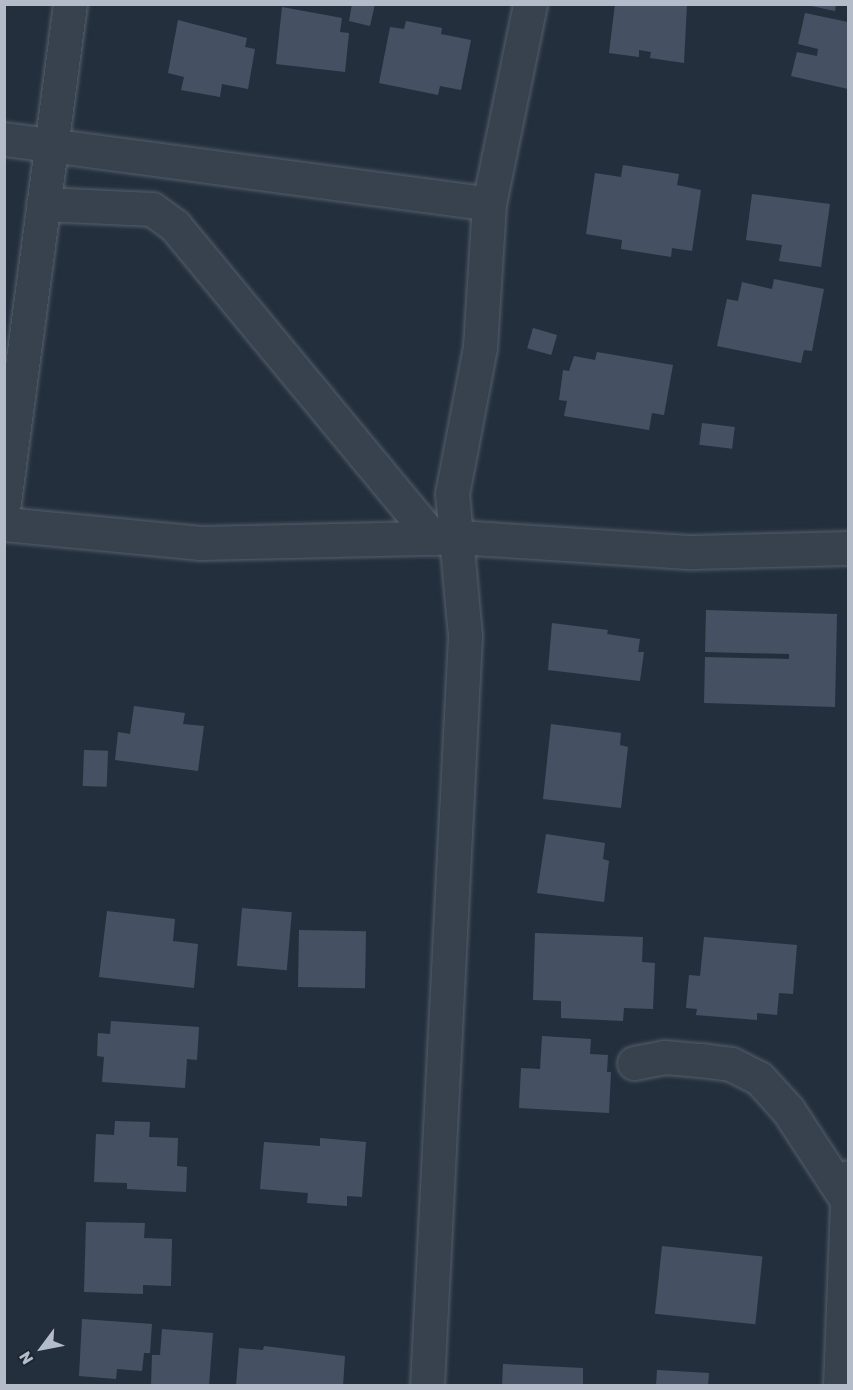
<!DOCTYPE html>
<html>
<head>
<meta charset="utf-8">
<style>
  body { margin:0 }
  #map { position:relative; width:853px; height:1390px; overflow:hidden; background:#242f3e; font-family:Rubik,sans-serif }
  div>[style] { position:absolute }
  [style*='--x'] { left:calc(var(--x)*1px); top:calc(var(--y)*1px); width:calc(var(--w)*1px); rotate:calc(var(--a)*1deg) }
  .building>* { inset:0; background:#455162; transform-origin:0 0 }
  .roads { filter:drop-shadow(0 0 2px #565f6c) drop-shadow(0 0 2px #565f6c) }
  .minor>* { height:33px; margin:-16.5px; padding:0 16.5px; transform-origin:16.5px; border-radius:16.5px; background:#38414e }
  span { translate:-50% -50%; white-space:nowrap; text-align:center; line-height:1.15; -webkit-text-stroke:6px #1d2633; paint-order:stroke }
  .frame { position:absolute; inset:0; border:6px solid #b4bcc9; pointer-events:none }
  .north { position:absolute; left:12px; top:1318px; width:60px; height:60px; -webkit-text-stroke:4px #1d2633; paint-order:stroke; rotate:238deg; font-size:16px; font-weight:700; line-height:24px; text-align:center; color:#b4bcc9 }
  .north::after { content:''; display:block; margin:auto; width:21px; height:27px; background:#b4bcc9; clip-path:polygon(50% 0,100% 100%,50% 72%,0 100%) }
</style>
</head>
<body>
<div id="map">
  <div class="building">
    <div style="clip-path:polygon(352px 4px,375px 4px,370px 26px,349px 21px)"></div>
    <div style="clip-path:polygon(615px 4px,687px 4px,684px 63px,650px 58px,651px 52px,639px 50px,639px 57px,609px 53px)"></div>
    <div style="clip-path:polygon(802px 4px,836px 4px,835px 11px)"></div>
    <div style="clip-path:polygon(282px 7px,342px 18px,340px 32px,349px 33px,345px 72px,276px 64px)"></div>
    <div style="clip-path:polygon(805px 13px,848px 22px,848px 89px,791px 76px,797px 52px,817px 56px,818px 49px,798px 44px)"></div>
    <div style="clip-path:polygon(178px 20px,247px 38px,245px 47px,255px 49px,248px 89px,222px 84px,220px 97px,181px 90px,184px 77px,168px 73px)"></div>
    <div style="clip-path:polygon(406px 21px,442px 28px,441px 34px,471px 40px,461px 90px,440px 86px,438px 95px,379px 83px,390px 27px,404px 29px)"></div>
    <div style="clip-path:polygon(623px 165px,679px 174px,677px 185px,701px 190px,692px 251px,672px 248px,671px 257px,621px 249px,622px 240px,586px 234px,595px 173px,621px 177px)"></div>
    <div style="clip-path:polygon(752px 194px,830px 204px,821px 267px,779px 261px,782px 245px,746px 240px)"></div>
    <div style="clip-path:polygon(774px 279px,824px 289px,812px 351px,804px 350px,801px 363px,717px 346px,727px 299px,738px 301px,742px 282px,772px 289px)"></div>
    <div style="left:533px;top:328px;width:25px;height:21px;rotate:16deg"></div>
    <div style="clip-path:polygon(597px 352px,673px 365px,664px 415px,652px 413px,649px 430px,564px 416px,567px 401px,559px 400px,563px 370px,569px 371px,574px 356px,595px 360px)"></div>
    <div style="left:702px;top:423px;width:33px;height:22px;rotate:7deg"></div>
    <div style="clip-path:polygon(706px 610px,837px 614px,835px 707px,704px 703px,705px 657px,789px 659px,789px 654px,705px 652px)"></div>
    <div style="clip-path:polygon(552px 623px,608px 630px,607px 634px,640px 639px,638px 652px,644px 652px,640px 681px,548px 670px)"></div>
    <div style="clip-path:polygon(134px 706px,185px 713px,183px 724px,204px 726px,198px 771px,115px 760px,118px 732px,130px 734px)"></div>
    <div style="clip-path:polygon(551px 724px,621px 733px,620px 745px,628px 747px,621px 808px,543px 799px)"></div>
    <div style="left:84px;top:750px;width:24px;height:36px;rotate:2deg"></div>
    <div style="clip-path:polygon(546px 834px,605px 843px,603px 859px,609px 861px,604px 902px,537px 893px)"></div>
    <div style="left:242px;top:908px;width:50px;height:58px;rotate:5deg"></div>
    <div style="clip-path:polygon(107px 911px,175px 919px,173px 941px,198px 944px,194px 988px,99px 977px)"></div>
    <div style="left:299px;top:930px;width:67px;height:57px;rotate:1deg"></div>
    <div style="clip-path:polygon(535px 933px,643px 937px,642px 962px,655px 963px,653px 1009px,624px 1008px,623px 1021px,561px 1018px,561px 1001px,533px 1000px)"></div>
    <div style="clip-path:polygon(704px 937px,797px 945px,793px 994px,779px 993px,777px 1015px,757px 1013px,757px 1020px,696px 1015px,697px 1009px,686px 1008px,689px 975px,700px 976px)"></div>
    <div style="clip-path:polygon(111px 1021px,199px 1027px,197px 1060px,187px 1059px,185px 1088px,102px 1082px,104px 1057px,97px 1056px,98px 1033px,110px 1034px)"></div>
    <div style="clip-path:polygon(542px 1036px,591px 1039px,590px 1054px,608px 1055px,607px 1072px,611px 1072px,609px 1113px,519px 1108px,521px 1068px,540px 1069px)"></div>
    <div style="clip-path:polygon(115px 1121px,150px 1122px,149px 1137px,178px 1138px,177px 1166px,187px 1167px,186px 1192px,127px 1189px,127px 1183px,94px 1182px,96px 1134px,114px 1135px)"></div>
    <div style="clip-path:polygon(320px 1138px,366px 1142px,362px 1197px,347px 1196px,347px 1206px,307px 1203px,308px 1193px,260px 1189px,264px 1142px,320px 1146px)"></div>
    <div style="clip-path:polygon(86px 1222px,145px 1223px,144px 1238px,172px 1239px,171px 1286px,143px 1285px,143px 1294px,84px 1292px)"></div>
    <div style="left:662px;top:1246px;width:101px;height:68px;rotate:6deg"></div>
    <div style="clip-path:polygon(82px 1319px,152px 1324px,150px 1353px,144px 1353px,142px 1371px,117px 1369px,116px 1379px,79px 1376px)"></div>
    <div style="clip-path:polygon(162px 1329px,213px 1333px,209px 1386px,151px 1386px,152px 1355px,160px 1355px)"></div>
    <div style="clip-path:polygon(264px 1346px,345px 1356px,343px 1386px,236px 1386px,239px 1348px,263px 1350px)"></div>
    <div style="clip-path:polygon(503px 1364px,583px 1368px,583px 1386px,502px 1386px)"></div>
    <div style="clip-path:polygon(657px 1370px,709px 1373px,708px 1386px,656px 1386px)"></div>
  </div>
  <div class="roads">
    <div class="minor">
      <div style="--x:4;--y:139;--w:489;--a:7.6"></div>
      <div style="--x:43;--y:204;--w:109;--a:2.6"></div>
      <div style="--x:152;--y:209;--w:29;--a:36"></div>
      <div style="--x:175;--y:226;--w:405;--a:50.4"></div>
      <div style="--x:4;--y:502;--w:502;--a:-82.45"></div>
      <div style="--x:4;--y:524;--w:198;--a:5.5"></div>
      <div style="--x:201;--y:543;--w:256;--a:-1.3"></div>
      <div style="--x:457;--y:537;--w:235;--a:3.7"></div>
      <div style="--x:692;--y:552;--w:156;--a:-1.5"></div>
      <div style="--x:634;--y:1063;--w:31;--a:-11"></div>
      <div style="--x:664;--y:1057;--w:36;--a:5"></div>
      <div style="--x:700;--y:1060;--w:31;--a:7"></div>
      <div style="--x:731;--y:1064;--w:31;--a:27"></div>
      <div style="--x:759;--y:1078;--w:43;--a:47.8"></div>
      <div style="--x:788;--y:1110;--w:108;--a:56.8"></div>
      <div style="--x:427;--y:1386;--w:751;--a:-87.1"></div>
      <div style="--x:465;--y:636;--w:143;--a:-95.2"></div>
      <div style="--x:452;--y:494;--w:150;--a:-79.2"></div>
      <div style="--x:480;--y:347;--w:143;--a:-86.4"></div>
      <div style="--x:489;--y:204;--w:204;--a:-78.4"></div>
      <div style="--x:840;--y:1386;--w:209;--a:-87.8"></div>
    </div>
  </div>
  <div class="frame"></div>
  <div class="north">N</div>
</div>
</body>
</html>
